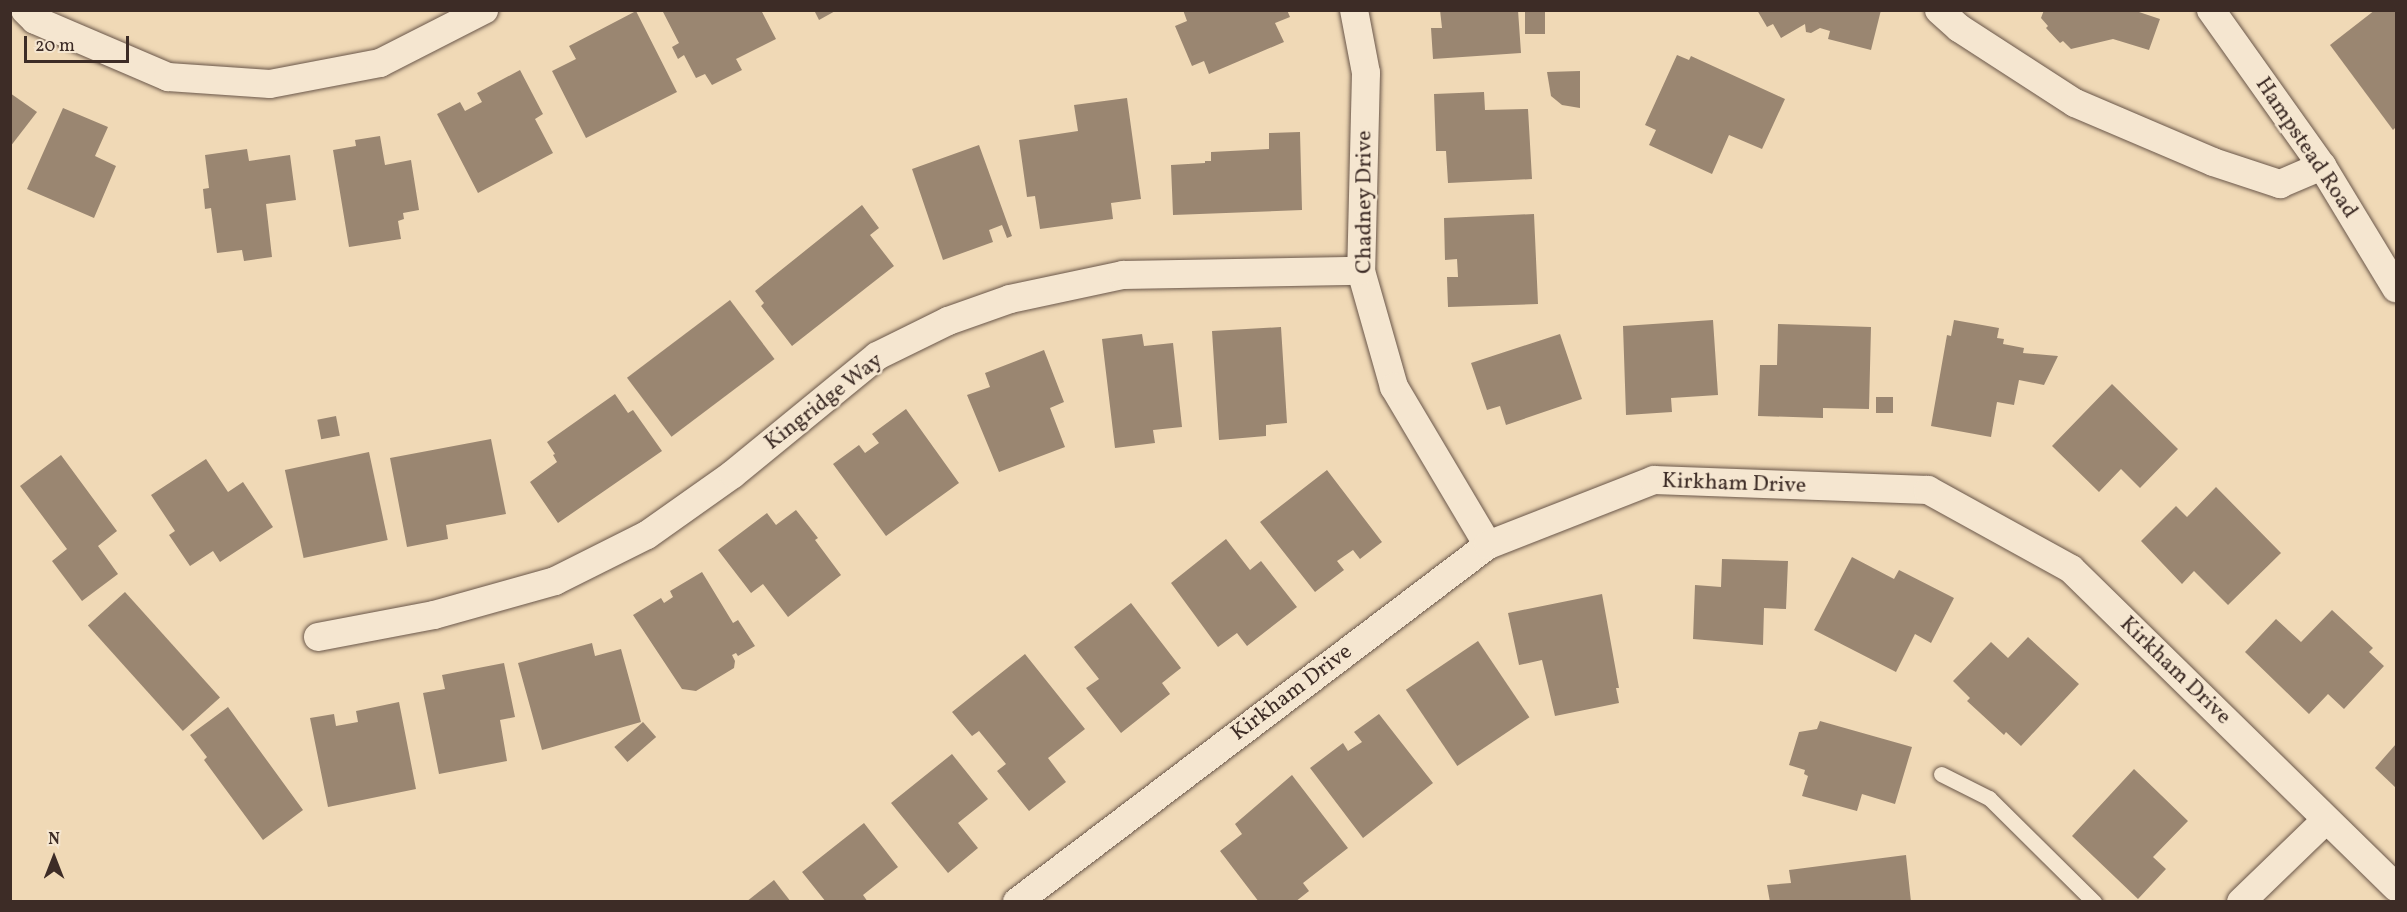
<!DOCTYPE html>
<html>
<head>
<meta charset="utf-8">
<style>
  body { margin:0 }
  #map { position:relative; width:2407px; height:912px; overflow:hidden; background:#f0d9b6; font-family:Vollkorn,serif }
  div>[style] { position:absolute }
  [style*='--x'] { left:calc(var(--x)*1px); top:calc(var(--y)*1px); width:calc(var(--w)*1px); rotate:calc(var(--a)*1deg) }
  .building>* { inset:0; background:#9a8671; transform-origin:0 0 }
  .roads { filter:drop-shadow(0 0 2px #6a574a) drop-shadow(0 0 2px #6a574a) }
  .service>* { height:15px; margin:-7.5px; padding:0 7.5px; transform-origin:7.5px; border-radius:7.5px; background:#f5e6d0 }
  .minor>* { height:28px; margin:-14px; padding:0 14px; transform-origin:14px; border-radius:14px; background:#f5e6d0 }
  span { translate:-50% -50%; white-space:nowrap; text-align:center; line-height:1.15; -webkit-text-stroke:5px #f5e6d0; paint-order:stroke }
  .street-label { font-size:22px; color:#3d2c26 }
  .frame { position:absolute; inset:0; border:12px solid #3d2c26; pointer-events:none }
  .north { position:absolute; left:24px; top:828px; width:60px; height:60px; -webkit-text-stroke:4px #f5e6d0; paint-order:stroke; rotate:0deg; font-size:16px; font-weight:700; line-height:24px; text-align:center; color:#3d2c26 }
  .north::after { content:''; display:block; margin:auto; width:21px; height:27px; background:#3d2c26; clip-path:polygon(50% 0,100% 100%,50% 72%,0 100%) }
  .scale { position:absolute; left:24px; top:36px; width:105px; height:27px; box-sizing:border-box; border:3px solid #3d2c26; border-top:0; padding-left:8px; font-size:18px; line-height:21px; white-space:nowrap; color:#3d2c26; -webkit-text-stroke:4px #f5e6d0; paint-order:stroke }
</style>
</head>
<body>
<div id="map">
  <div class="building">
    <div style="clip-path:polygon(662px 10px,761px 10px,776px 39px,736px 59px,742px 70px,712px 85px,705px 74px,696px 78px,684px 55px,678px 59px,672px 47px,679px 43px)"></div>
    <div style="clip-path:polygon(814px 10px,837px 10px,819px 20px)"></div>
    <div style="clip-path:polygon(1183px 10px,1287px 10px,1290px 17px,1275px 23px,1284px 42px,1209px 74px,1204px 61px,1192px 66px,1175px 26px,1187px 21px)"></div>
    <div style="clip-path:polygon(1440px 10px,1518px 10px,1521px 53px,1433px 59px,1431px 28px,1442px 28px)"></div>
    <div style="left:1525px;top:10px;width:20px;height:24px"></div>
    <div style="clip-path:polygon(1757px 10px,1881px 10px,1871px 50px,1828px 39px,1830px 31px,1820px 28px,1811px 33px,1806px 32px,1805px 24px,1781px 38px,1773px 24px,1767px 27px)"></div>
    <div style="clip-path:polygon(2044px 10px,2133px 10px,2160px 19px,2149px 50px,2113px 39px,2071px 49px,2063px 41px,2060px 43px,2046px 28px,2048px 26px,2041px 18px)"></div>
    <div style="clip-path:polygon(2375px 10px,2396px 10px,2396px 127px,2393px 130px,2330px 45px)"></div>
    <div style="clip-path:polygon(636px 11px,677px 92px,586px 138px,552px 71px,576px 59px,569px 46px)"></div>
    <div style="clip-path:polygon(1677px 55px,1689px 60px,1691px 56px,1785px 99px,1762px 149px,1729px 135px,1712px 174px,1649px 145px,1656px 130px,1645px 125px)"></div>
    <div style="clip-path:polygon(520px 70px,543px 114px,535px 119px,553px 153px,478px 193px,437px 114px,460px 102px,465px 111px,482px 102px,477px 93px)"></div>
    <div style="clip-path:polygon(1580px 71px,1580px 108px,1562px 105px,1551px 96px,1547px 72px)"></div>
    <div style="clip-path:polygon(1484px 92px,1485px 110px,1528px 109px,1532px 179px,1448px 183px,1446px 151px,1436px 151px,1434px 94px)"></div>
    <div style="clip-path:polygon(10px 93px,37px 112px,10px 147px)"></div>
    <div style="clip-path:polygon(1127px 98px,1141px 199px,1111px 203px,1113px 219px,1040px 229px,1035px 196px,1027px 197px,1019px 140px,1078px 131px,1074px 105px)"></div>
    <div style="clip-path:polygon(63px 108px,108px 127px,95px 156px,116px 166px,94px 218px,27px 189px)"></div>
    <div style="clip-path:polygon(1300px 132px,1302px 210px,1173px 215px,1171px 165px,1205px 163px,1205px 161px,1211px 161px,1211px 152px,1269px 149px,1269px 133px)"></div>
    <div style="clip-path:polygon(380px 136px,385px 165px,411px 160px,419px 210px,403px 213px,404px 219px,398px 221px,401px 239px,349px 247px,333px 150px,356px 146px,355px 140px)"></div>
    <div style="clip-path:polygon(979px 145px,1012px 236px,1007px 238px,1002px 225px,989px 230px,993px 242px,943px 260px,912px 169px)"></div>
    <div style="clip-path:polygon(247px 149px,249px 161px,290px 155px,296px 200px,266px 204px,272px 257px,244px 261px,242px 250px,217px 253px,211px 208px,205px 209px,203px 189px,209px 188px,205px 155px)"></div>
    <div style="clip-path:polygon(862px 205px,879px 228px,870px 235px,894px 266px,792px 346px,761px 306px,764px 303px,755px 291px)"></div>
    <div style="clip-path:polygon(1534px 214px,1538px 304px,1448px 307px,1447px 277px,1458px 277px,1457px 259px,1445px 260px,1444px 218px)"></div>
    <div style="left:730px;top:300px;width:74px;height:129px;rotate:53deg"></div>
    <div style="clip-path:polygon(1713px 320px,1718px 395px,1671px 398px,1672px 412px,1626px 415px,1623px 326px)"></div>
    <div style="clip-path:polygon(1954px 320px,1999px 328px,1997px 338px,2004px 339px,2003px 344px,2024px 348px,2023px 353px,2058px 356px,2044px 385px,2019px 380px,2014px 405px,1997px 402px,1991px 437px,1931px 426px,1947px 335px,1951px 336px)"></div>
    <div style="clip-path:polygon(1778px 324px,1871px 327px,1869px 409px,1823px 408px,1823px 418px,1758px 416px,1760px 365px,1777px 365px)"></div>
    <div style="clip-path:polygon(1281px 327px,1287px 423px,1266px 425px,1266px 436px,1219px 440px,1212px 331px)"></div>
    <div style="clip-path:polygon(1142px 334px,1144px 346px,1173px 343px,1182px 427px,1153px 430px,1155px 443px,1115px 448px,1102px 339px)"></div>
    <div style="clip-path:polygon(1560px 334px,1582px 399px,1506px 425px,1500px 406px,1487px 410px,1471px 363px)"></div>
    <div style="clip-path:polygon(1044px 350px,1064px 402px,1050px 408px,1065px 447px,999px 472px,967px 395px,990px 387px,985px 373px)"></div>
    <div style="clip-path:polygon(2112px 384px,2178px 449px,2140px 488px,2121px 469px,2099px 492px,2052px 446px)"></div>
    <div style="clip-path:polygon(615px 394px,628px 413px,633px 410px,662px 451px,558px 523px,530px 482px,557px 462px,553px 455px,555px 454px,547px 442px)"></div>
    <div style="left:1876px;top:397px;width:17px;height:16px"></div>
    <div style="clip-path:polygon(906px 409px,959px 483px,886px 536px,833px 464px,859px 445px,865px 453px,879px 443px,872px 434px)"></div>
    <div style="left:336px;top:416px;width:20px;height:19px;rotate:79deg"></div>
    <div style="clip-path:polygon(491px 439px,506px 514px,446px 525px,448px 539px,407px 547px,390px 458px)"></div>
    <div style="left:369px;top:452px;width:90px;height:86px;rotate:78deg"></div>
    <div style="clip-path:polygon(61px 455px,117px 531px,98px 546px,118px 574px,82px 601px,52px 561px,67px 549px,20px 486px)"></div>
    <div style="clip-path:polygon(206px 459px,228px 492px,243px 482px,273px 527px,220px 562px,213px 551px,190px 566px,169px 535px,175px 531px,151px 495px)"></div>
    <div style="clip-path:polygon(1327px 470px,1382px 542px,1360px 559px,1353px 550px,1337px 561px,1344px 570px,1315px 592px,1260px 522px)"></div>
    <div style="clip-path:polygon(2216px 487px,2281px 553px,2228px 605px,2194px 571px,2182px 584px,2141px 541px,2176px 506px,2187px 517px)"></div>
    <div style="clip-path:polygon(796px 510px,818px 538px,815px 540px,841px 575px,788px 617px,763px 584px,751px 593px,718px 550px,767px 513px,776px 525px)"></div>
    <div style="clip-path:polygon(1226px 539px,1250px 570px,1261px 561px,1297px 607px,1247px 646px,1237px 633px,1218px 647px,1171px 583px)"></div>
    <div style="clip-path:polygon(1852px 557px,1894px 579px,1899px 570px,1954px 598px,1931px 643px,1915px 634px,1896px 672px,1814px 630px)"></div>
    <div style="clip-path:polygon(1722px 559px,1788px 561px,1786px 609px,1764px 608px,1763px 645px,1693px 639px,1695px 585px,1721px 587px)"></div>
    <div style="clip-path:polygon(702px 572px,733px 623px,738px 620px,755px 646px,738px 656px,736px 653px,732px 655px,735px 661px,734px 668px,696px 691px,682px 689px,633px 615px,661px 598px,664px 603px,673px 597px,670px 591px)"></div>
    <div style="left:125px;top:592px;width:142px;height:50px;rotate:48deg"></div>
    <div style="clip-path:polygon(1602px 594px,1619px 688px,1616px 688px,1619px 703px,1555px 716px,1542px 660px,1519px 665px,1508px 613px)"></div>
    <div style="clip-path:polygon(1131px 603px,1181px 668px,1162px 683px,1170px 694px,1121px 733px,1086px 688px,1099px 679px,1074px 647px)"></div>
    <div style="clip-path:polygon(2332px 610px,2373px 648px,2369px 652px,2384px 666px,2344px 709px,2328px 694px,2309px 714px,2245px 652px,2276px 619px,2301px 642px)"></div>
    <div style="clip-path:polygon(2028px 637px,2079px 684px,2021px 746px,2006px 732px,2004px 735px,1967px 701px,1970px 698px,1953px 681px,1991px 642px,2008px 658px)"></div>
    <div style="left:1478px;top:641px;width:92px;height:87px;rotate:56deg"></div>
    <div style="clip-path:polygon(592px 643px,595px 656px,621px 649px,641px 722px,542px 750px,518px 663px)"></div>
    <div style="clip-path:polygon(1025px 654px,1085px 729px,1048px 758px,1066px 782px,1029px 811px,997px 771px,1006px 764px,979px 731px,972px 736px,952px 712px)"></div>
    <div style="clip-path:polygon(504px 663px,515px 717px,500px 720px,507px 761px,439px 774px,423px 693px,445px 689px,442px 675px)"></div>
    <div style="clip-path:polygon(399px 702px,416px 789px,328px 807px,310px 718px,334px 714px,336px 726px,358px 722px,356px 711px)"></div>
    <div style="clip-path:polygon(228px 707px,303px 810px,263px 840px,204px 760px,207px 757px,190px 735px)"></div>
    <div style="clip-path:polygon(1379px 714px,1433px 783px,1363px 838px,1310px 768px,1343px 743px,1348px 751px,1362px 742px,1354px 732px)"></div>
    <div style="clip-path:polygon(1820px 721px,1912px 747px,1895px 804px,1862px 794px,1857px 811px,1802px 796px,1808px 776px,1804px 774px,1805px 770px,1789px 765px,1799px 732px,1817px 729px)"></div>
    <div style="left:643px;top:722px;width:20px;height:38px;rotate:49deg"></div>
    <div style="clip-path:polygon(2396px 744px,2396px 788px,2375px 768px)"></div>
    <div style="clip-path:polygon(952px 754px,988px 799px,958px 823px,978px 848px,948px 873px,891px 803px)"></div>
    <div style="clip-path:polygon(2134px 769px,2188px 821px,2153px 857px,2166px 869px,2138px 899px,2072px 836px)"></div>
    <div style="clip-path:polygon(1292px 775px,1348px 848px,1303px 883px,1309px 891px,1295px 902px,1259px 902px,1220px 851px,1242px 834px,1235px 824px)"></div>
    <div style="clip-path:polygon(864px 823px,898px 867px,863px 895px,868px 902px,826px 902px,802px 872px)"></div>
    <div style="clip-path:polygon(1906px 855px,1911px 902px,1770px 902px,1767px 885px,1791px 883px,1789px 870px)"></div>
    <div style="clip-path:polygon(774px 880px,791px 902px,746px 902px)"></div>
  </div>
  <div class="roads">
    <div class="service">
      <div style="--x:1941;--y:774;--w:54;--a:26.6"></div>
      <div style="--x:1989;--y:798;--w:148;--a:44.7"></div>
    </div>
    <div class="minor">
      <div style="--x:25;--y:10;--w:14;--a:45"></div>
      <div style="--x:35;--y:20;--w:145;--a:23.2"></div>
      <div style="--x:168;--y:77;--w:102;--a:3.9"></div>
      <div style="--x:270;--y:84;--w:112;--a:-10.8"></div>
      <div style="--x:380;--y:63;--w:117;--a:-27"></div>
      <div style="--x:1354;--y:10;--w:64;--a:79.2"></div>
      <div style="--x:1366;--y:73;--w:198;--a:91.4"></div>
      <div style="--x:1361;--y:271;--w:121;--a:74.1"></div>
      <div style="--x:1394;--y:387;--w:184;--a:59.3"></div>
      <div style="--x:1939;--y:10;--w:27;--a:42"></div>
      <div style="--x:1959;--y:28;--w:138;--a:32.9"></div>
      <div style="--x:2075;--y:103;--w:150;--a:23.1"></div>
      <div style="--x:2213;--y:162;--w:71;--a:18.2"></div>
      <div style="--x:2280;--y:184;--w:46;--a:-23.2"></div>
      <div style="--x:2211;--y:10;--w:191;--a:54.6"></div>
      <div style="--x:2322;--y:166;--w:143;--a:58.8"></div>
      <div style="--x:318;--y:637;--w:118;--a:-10.7"></div>
      <div style="--x:434;--y:615;--w:126;--a:-15.7"></div>
      <div style="--x:555;--y:581;--w:103;--a:-26.6"></div>
      <div style="--x:647;--y:535;--w:105;--a:-35.3"></div>
      <div style="--x:733;--y:474;--w:186;--a:-39.3"></div>
      <div style="--x:877;--y:356;--w:79;--a:-26.2"></div>
      <div style="--x:948;--y:321;--w:66;--a:-19.5"></div>
      <div style="--x:1010;--y:299;--w:116;--a:-12"></div>
      <div style="--x:1123;--y:275;--w:238;--a:-1"></div>
      <div style="--x:1017;--y:902;--w:591;--a:-37.16"></div>
      <div style="--x:1488;--y:545;--w:178;--a:-21.4"></div>
      <div style="--x:1654;--y:480;--w:274;--a:2.1"></div>
      <div style="--x:1928;--y:490;--w:163;--a:28.9"></div>
      <div style="--x:2071;--y:569;--w:455;--a:44.4"></div>
      <div style="--x:2241;--y:902;--w:118;--a:-44"></div>
    </div>
  </div>
  <div class="street-label">
    <span style="left:2306px;top:148px;rotate:56deg">Hampstead Road</span>
    <span style="left:1365px;top:202px;rotate:-90deg">Chadney Drive</span>
    <span style="left:824px;top:402px;rotate:-38deg">Kingridge Way</span>
    <span style="left:1734px;top:484px;rotate:2deg">Kirkham Drive</span>
    <span style="left:2175px;top:671px;rotate:44deg">Kirkham Drive</span>
    <span style="left:1292px;top:693px;rotate:-37deg">Kirkham Drive</span>
  </div>
  <div class="frame"></div>
  <div class="north">N</div>
  <div class="scale">20 m</div>
</div>
</body>
</html>
